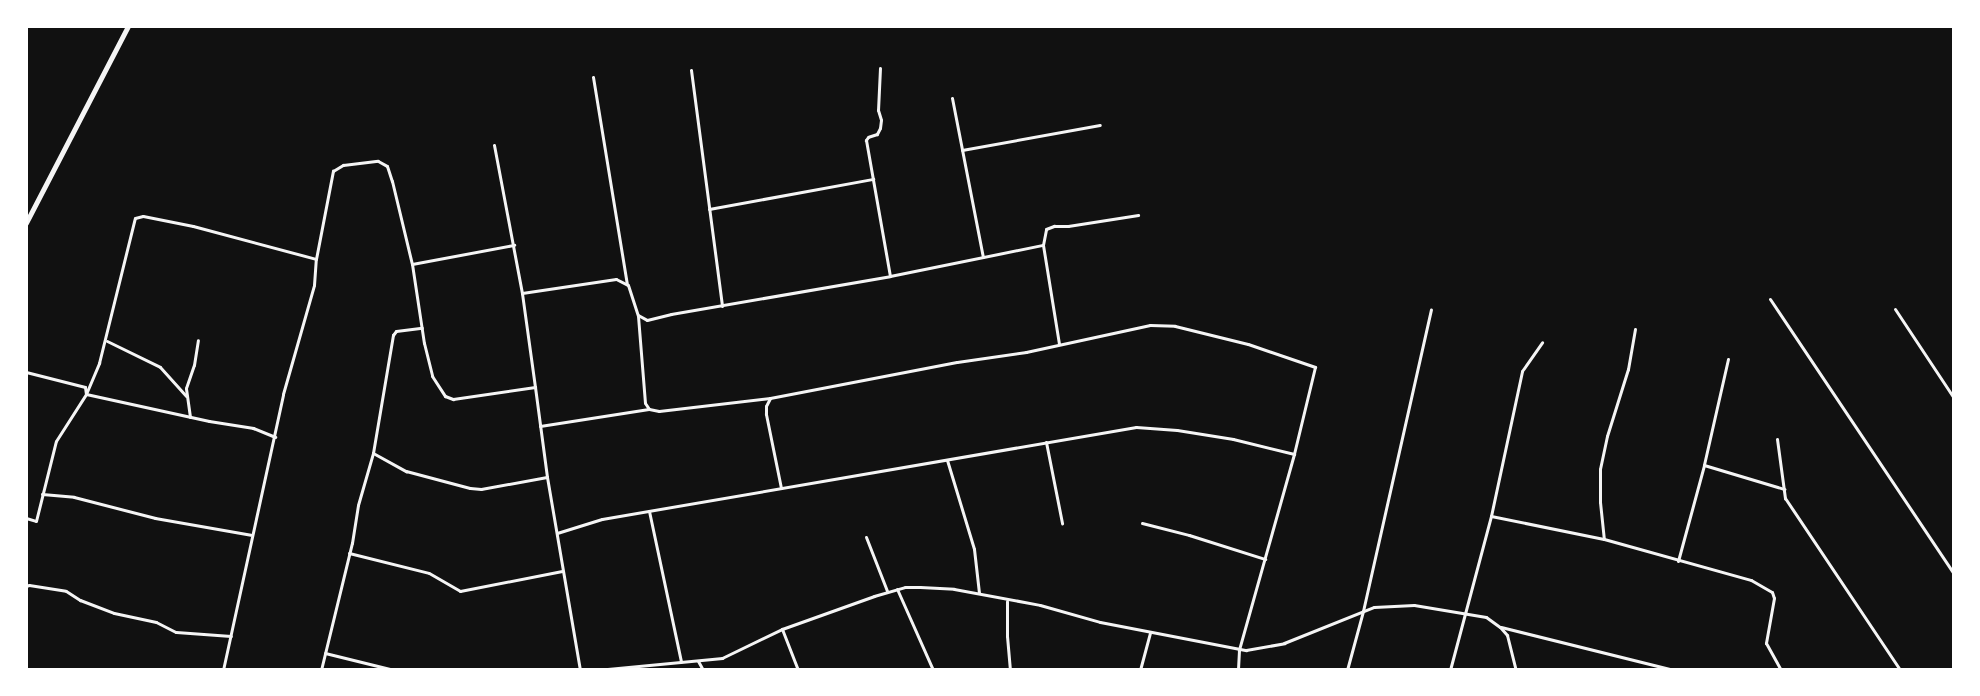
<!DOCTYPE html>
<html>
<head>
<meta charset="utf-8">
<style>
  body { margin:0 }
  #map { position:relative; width:1980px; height:696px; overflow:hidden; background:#111; font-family:Jost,sans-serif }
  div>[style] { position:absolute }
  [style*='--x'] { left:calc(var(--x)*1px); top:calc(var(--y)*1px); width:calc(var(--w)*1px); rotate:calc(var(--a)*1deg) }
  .minor>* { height:3px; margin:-1.5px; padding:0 1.5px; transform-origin:1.5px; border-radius:1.5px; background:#f5f5f5 }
  .secondary>* { height:4.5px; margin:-2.25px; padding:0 2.25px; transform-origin:2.25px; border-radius:2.25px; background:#f5f5f5 }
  span { translate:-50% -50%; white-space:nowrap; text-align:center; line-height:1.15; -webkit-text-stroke:4.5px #fff; paint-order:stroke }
  .frame { position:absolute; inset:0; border:28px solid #fff; pointer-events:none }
</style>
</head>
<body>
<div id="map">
  <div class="minor">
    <div style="--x:880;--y:68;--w:42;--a:92.7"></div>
    <div style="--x:878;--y:110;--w:10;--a:73"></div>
    <div style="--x:881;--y:120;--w:8;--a:97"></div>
    <div style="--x:880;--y:128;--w:7;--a:117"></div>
    <div style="--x:877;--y:134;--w:9;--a:162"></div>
    <div style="--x:868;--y:137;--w:4;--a:124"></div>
    <div style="--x:866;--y:140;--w:138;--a:80"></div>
    <div style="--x:691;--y:70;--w:238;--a:82.5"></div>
    <div style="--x:593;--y:77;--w:210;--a:80.7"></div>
    <div style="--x:952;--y:98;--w:162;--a:79"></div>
    <div style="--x:494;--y:145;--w:151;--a:79.3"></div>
    <div style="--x:962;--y:150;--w:140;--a:-10.3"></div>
    <div style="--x:709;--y:209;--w:167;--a:-10.4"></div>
    <div style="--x:1043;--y:245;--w:16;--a:-79"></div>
    <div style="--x:1046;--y:229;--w:9;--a:-21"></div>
    <div style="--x:1054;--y:226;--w:14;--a:0"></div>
    <div style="--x:1068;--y:226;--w:71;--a:-8.9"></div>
    <div style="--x:412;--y:264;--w:104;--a:-10.6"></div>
    <div style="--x:1770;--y:299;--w:331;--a:56.2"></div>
    <div style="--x:1895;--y:309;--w:107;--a:56.5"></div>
    <div style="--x:638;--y:316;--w:87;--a:85.4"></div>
    <div style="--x:645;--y:403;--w:7;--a:56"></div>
    <div style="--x:649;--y:409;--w:10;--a:11"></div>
    <div style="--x:659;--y:411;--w:112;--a:-6.7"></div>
    <div style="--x:1635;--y:329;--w:41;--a:99.9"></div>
    <div style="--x:1628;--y:369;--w:70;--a:107.4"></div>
    <div style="--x:1607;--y:436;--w:34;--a:102"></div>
    <div style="--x:1600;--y:469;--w:33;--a:90"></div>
    <div style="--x:1600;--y:502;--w:37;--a:84"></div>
    <div style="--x:1604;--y:539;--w:153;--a:15.6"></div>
    <div style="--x:1751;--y:580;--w:24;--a:30"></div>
    <div style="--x:1772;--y:592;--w:6;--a:72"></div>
    <div style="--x:1774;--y:598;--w:46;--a:100.1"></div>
    <div style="--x:1766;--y:643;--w:31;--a:61"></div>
    <div style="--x:107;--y:341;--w:59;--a:26.1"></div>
    <div style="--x:160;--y:367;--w:39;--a:48"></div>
    <div style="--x:1728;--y:359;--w:109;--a:102.8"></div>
    <div style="--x:1704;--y:465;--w:84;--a:16.7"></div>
    <div style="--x:26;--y:372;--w:61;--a:14.3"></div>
    <div style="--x:85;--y:387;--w:7;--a:82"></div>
    <div style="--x:86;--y:394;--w:126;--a:12.4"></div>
    <div style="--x:209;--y:421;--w:45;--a:9"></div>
    <div style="--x:253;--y:428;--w:24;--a:22"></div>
    <div style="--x:535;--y:387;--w:95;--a:-97.9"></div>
    <div style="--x:522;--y:293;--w:95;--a:-8.5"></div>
    <div style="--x:616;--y:279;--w:13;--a:27"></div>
    <div style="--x:628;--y:285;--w:32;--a:72"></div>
    <div style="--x:638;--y:315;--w:10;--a:29"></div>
    <div style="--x:647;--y:320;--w:25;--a:-14"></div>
    <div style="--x:671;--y:314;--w:222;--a:-9.8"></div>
    <div style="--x:890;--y:276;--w:156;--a:-11.5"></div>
    <div style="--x:1043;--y:245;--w:100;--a:80.8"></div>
    <div style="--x:190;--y:417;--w:29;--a:-98"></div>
    <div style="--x:186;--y:388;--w:24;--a:-71"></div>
    <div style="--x:194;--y:365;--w:25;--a:-81"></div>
    <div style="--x:540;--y:426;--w:110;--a:-8.9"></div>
    <div style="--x:1777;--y:439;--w:60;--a:82.3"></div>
    <div style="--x:1785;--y:498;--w:207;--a:56.2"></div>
    <div style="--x:1046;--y:442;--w:83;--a:78.8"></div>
    <div style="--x:373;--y:453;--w:38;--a:29"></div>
    <div style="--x:406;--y:471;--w:66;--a:14.9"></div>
    <div style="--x:470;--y:488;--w:11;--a:5"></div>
    <div style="--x:481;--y:489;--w:67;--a:-10.3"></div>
    <div style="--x:947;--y:460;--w:93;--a:73.1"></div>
    <div style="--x:974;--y:549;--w:44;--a:83.5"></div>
    <div style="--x:781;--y:488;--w:76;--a:-101.5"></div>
    <div style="--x:766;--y:414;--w:8;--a:-90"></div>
    <div style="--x:766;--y:406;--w:9;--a:-63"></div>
    <div style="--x:770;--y:398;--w:190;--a:-10.9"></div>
    <div style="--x:957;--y:362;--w:70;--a:-8.2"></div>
    <div style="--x:1026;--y:352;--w:127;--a:-12.3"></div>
    <div style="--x:1150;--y:325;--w:25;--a:2"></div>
    <div style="--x:1175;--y:326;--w:75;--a:13.9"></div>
    <div style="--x:1248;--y:344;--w:71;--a:18.9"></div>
    <div style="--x:1315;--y:367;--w:89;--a:103.6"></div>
    <div style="--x:42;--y:494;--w:32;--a:5"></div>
    <div style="--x:74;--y:497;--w:84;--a:14.5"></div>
    <div style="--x:155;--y:518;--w:97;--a:10"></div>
    <div style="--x:649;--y:511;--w:154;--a:78"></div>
    <div style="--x:1491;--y:516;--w:115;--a:11.5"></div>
    <div style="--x:26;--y:518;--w:10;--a:17"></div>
    <div style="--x:36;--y:521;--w:82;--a:-76"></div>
    <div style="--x:56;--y:441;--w:56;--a:-57.4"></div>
    <div style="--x:86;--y:394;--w:34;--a:-67"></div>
    <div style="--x:99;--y:363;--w:149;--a:-76.1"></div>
    <div style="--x:135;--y:218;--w:8;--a:-14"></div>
    <div style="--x:143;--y:216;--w:51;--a:11.3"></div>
    <div style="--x:193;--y:226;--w:127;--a:15"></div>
    <div style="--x:316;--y:259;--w:90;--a:-79.1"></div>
    <div style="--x:333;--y:171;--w:12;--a:-31"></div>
    <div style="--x:343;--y:165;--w:35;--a:-7"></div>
    <div style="--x:378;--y:161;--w:10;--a:29"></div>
    <div style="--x:387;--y:166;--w:16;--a:72"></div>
    <div style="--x:392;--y:181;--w:85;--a:76.5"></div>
    <div style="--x:412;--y:264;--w:80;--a:81.4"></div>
    <div style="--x:424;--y:343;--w:34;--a:76"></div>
    <div style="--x:432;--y:376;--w:24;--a:57"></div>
    <div style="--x:445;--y:396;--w:9;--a:21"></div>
    <div style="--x:453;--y:399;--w:83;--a:-8.3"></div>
    <div style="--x:535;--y:387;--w:91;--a:82.4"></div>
    <div style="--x:547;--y:477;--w:196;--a:80.3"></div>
    <div style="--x:1142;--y:523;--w:49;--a:14.3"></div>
    <div style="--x:1189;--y:535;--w:80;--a:17.5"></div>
    <div style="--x:557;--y:533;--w:47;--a:-17.3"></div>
    <div style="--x:602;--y:519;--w:542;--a:-9.78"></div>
    <div style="--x:1136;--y:427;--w:41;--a:4.2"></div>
    <div style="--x:1177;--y:430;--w:57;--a:9.1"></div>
    <div style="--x:1233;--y:439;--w:63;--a:13.8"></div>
    <div style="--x:1294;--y:454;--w:204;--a:105.7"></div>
    <div style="--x:1239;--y:650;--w:20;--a:93"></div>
    <div style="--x:866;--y:537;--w:58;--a:68.7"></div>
    <div style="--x:349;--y:553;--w:82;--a:14"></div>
    <div style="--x:429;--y:573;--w:36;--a:30"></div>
    <div style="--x:460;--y:591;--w:104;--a:-11.1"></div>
    <div style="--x:1678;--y:561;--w:99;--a:-74.8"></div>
    <div style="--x:26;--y:586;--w:3;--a:-18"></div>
    <div style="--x:29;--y:585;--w:37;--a:9"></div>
    <div style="--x:66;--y:591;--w:17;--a:33"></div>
    <div style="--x:80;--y:600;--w:36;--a:21"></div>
    <div style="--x:114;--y:613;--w:43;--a:12.1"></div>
    <div style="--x:156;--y:622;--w:22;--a:27"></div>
    <div style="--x:176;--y:632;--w:55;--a:4.2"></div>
    <div style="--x:897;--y:589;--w:89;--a:66"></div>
    <div style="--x:1007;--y:601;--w:35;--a:90"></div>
    <div style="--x:1007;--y:636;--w:34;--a:85"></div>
    <div style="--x:1501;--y:627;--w:178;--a:14"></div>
    <div style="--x:782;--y:629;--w:44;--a:68.7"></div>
    <div style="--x:325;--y:653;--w:71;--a:13.8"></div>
    <div style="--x:698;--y:661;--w:10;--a:61"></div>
    <div style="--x:223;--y:670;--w:282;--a:-77.7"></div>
    <div style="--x:283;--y:394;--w:113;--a:-74.1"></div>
    <div style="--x:314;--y:285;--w:26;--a:-86"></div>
    <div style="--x:321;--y:670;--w:131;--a:-76.3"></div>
    <div style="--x:352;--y:543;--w:38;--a:-81"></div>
    <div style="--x:358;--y:505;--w:54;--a:-73.9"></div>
    <div style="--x:373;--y:453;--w:120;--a:-80.4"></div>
    <div style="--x:393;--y:335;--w:5;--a:-53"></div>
    <div style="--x:396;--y:331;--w:26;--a:-7"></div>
    <div style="--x:597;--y:670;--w:126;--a:-5.5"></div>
    <div style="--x:722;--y:658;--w:67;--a:-25.8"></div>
    <div style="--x:782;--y:629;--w:98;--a:-19.7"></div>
    <div style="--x:874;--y:596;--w:32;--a:-16"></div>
    <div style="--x:905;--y:587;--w:15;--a:0"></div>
    <div style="--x:920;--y:587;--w:34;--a:3"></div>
    <div style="--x:954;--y:589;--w:87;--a:10.5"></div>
    <div style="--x:1040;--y:605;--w:62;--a:15.8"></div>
    <div style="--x:1100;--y:622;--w:149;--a:10.9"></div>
    <div style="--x:1246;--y:650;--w:39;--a:-10"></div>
    <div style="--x:1284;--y:643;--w:97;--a:-21.8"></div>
    <div style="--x:1374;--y:607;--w:40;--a:-2.9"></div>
    <div style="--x:1414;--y:605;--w:73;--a:9.5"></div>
    <div style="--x:1486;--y:617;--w:17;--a:36"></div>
    <div style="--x:1500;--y:627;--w:11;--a:49"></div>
    <div style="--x:1507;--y:635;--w:36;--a:76"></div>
    <div style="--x:1140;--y:670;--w:39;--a:-75"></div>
    <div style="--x:1347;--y:670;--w:61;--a:-74.8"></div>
    <div style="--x:1363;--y:611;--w:309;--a:-77.3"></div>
    <div style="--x:1450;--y:670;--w:159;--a:-75.1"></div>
    <div style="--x:1491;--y:516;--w:148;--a:-77.9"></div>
    <div style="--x:1522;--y:371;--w:35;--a:-55"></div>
  </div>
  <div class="secondary">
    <div style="--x:26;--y:223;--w:222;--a:-62.6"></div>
  </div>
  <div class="frame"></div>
</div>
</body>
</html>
